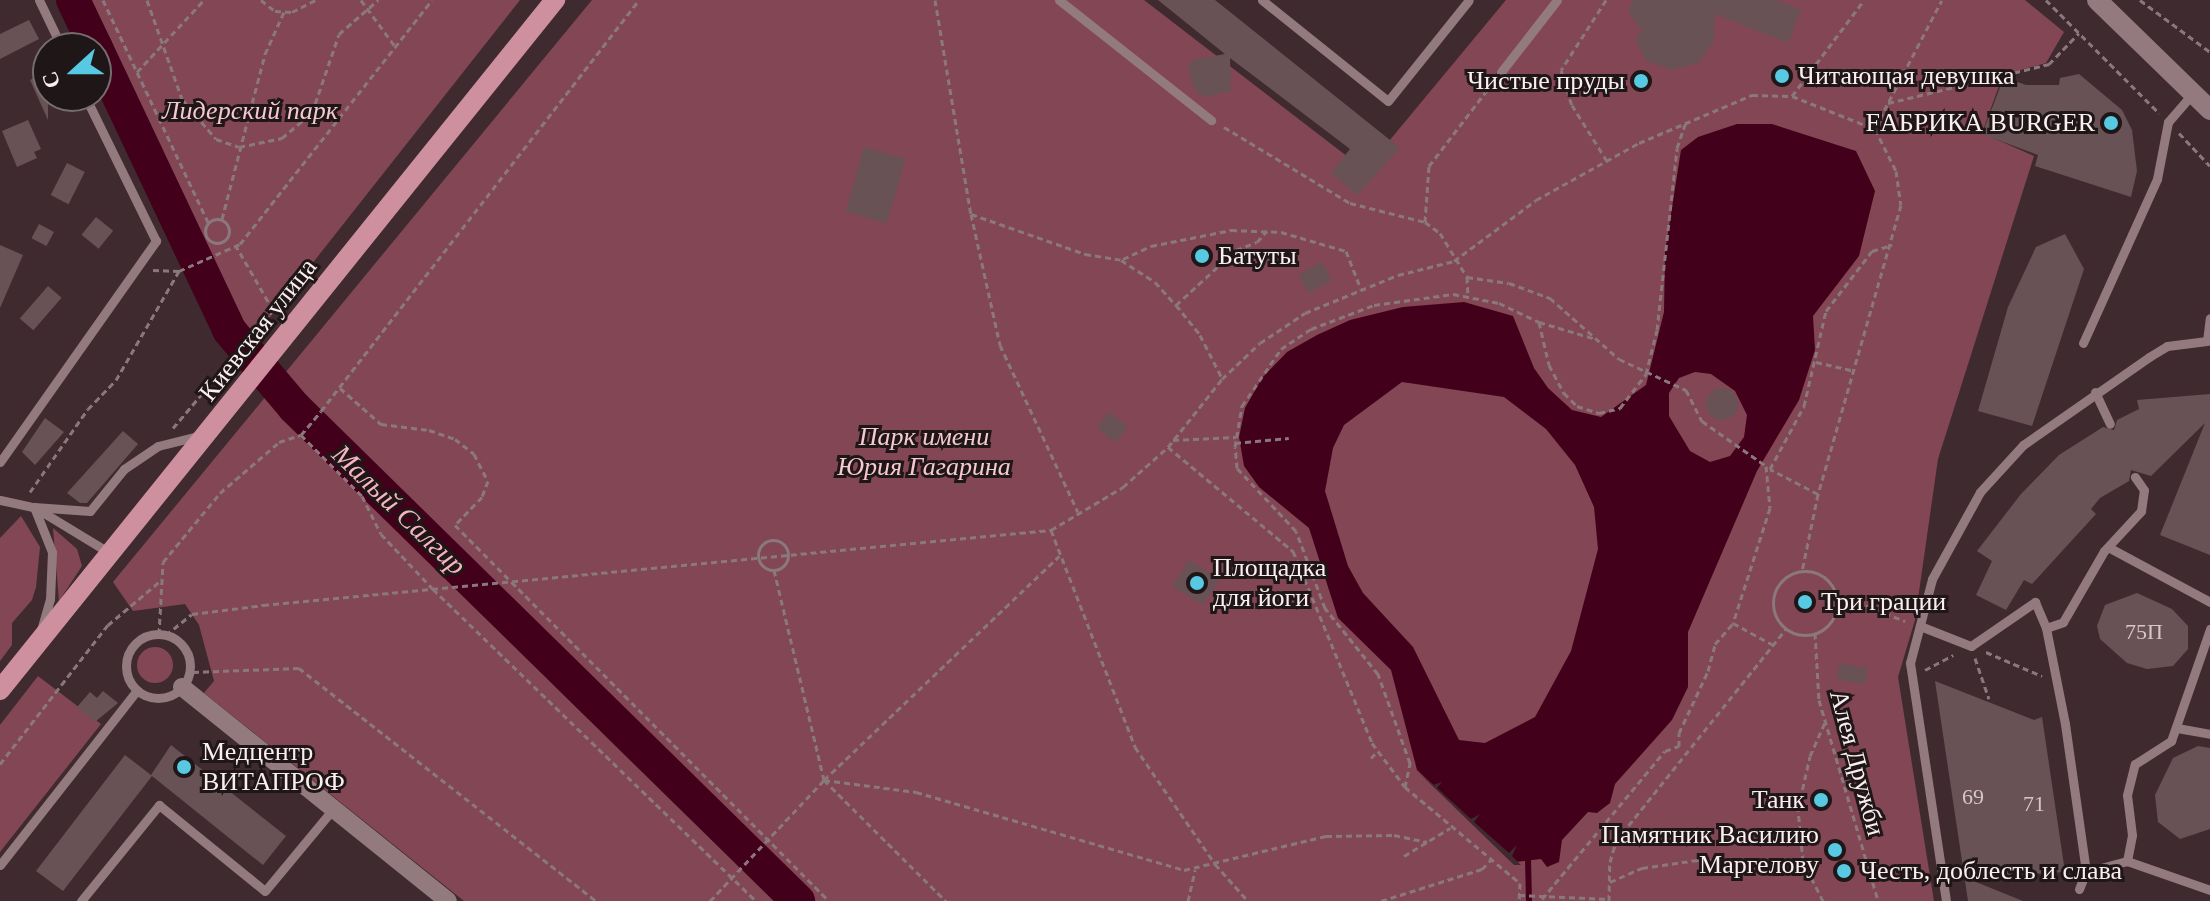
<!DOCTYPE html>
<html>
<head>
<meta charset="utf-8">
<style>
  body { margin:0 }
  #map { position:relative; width:2210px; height:901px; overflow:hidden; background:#3f2b2f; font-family:"Times New Roman",serif }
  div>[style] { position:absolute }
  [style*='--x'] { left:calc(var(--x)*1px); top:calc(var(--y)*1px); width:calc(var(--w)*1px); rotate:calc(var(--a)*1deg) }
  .green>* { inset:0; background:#834655 }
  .round { border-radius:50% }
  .water>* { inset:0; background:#43001a }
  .pier>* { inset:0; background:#3f2b2f }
  .stream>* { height:6px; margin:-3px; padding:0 3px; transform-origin:3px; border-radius:3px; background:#43001a }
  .river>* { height:34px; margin:-17px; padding:0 17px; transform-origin:17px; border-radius:17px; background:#43001a }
  .building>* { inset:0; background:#685256; transform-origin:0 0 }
  .path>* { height:3px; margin-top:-1.5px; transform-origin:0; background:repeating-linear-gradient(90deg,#8a787c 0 6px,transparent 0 10px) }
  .path>.ring { margin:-1.5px; padding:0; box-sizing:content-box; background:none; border:3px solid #8a787c; border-radius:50% }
  .service>* { height:9px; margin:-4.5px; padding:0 4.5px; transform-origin:4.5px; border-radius:4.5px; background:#927a7f }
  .service>.ring { margin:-4.5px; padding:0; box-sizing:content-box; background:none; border:9px solid #927a7f; border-radius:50% }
  .minor>* { height:18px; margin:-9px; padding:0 9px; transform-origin:9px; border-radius:9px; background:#927a7f }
  .secondary>* { height:20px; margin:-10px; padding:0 10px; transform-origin:10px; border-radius:10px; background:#927a7f }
  .primary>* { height:20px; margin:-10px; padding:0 10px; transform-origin:10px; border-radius:10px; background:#ce909e }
  .dots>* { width:22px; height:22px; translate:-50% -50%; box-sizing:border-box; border:4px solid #1f1618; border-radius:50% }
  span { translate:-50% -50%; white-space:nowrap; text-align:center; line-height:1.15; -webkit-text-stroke:6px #1f1618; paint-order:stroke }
  .number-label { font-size:22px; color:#d6c7ca }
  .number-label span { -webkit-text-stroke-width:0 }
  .poi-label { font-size:26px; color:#fbeef0 }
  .left { translate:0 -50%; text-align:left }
  .right { translate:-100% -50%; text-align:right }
  .park-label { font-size:26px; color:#f6c9d2; font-style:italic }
  .street-label { font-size:26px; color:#fbeef0 }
  .water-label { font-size:28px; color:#f6b4c2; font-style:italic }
  .north { position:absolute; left:32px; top:32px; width:80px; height:80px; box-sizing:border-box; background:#1f1618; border:2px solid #776c6e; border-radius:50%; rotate:249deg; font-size:22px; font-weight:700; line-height:32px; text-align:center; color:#fbeef0 }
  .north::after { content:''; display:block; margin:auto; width:28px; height:36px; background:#57c9e2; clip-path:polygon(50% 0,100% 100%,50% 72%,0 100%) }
</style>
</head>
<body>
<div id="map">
  <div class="green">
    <div style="clip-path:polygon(79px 0,520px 0,248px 345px,232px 332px)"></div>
    <div style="clip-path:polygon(592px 0,1144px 0,1365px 170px,1506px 0,2025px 0,2064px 32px,2046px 63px,2003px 75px,1982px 133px,2034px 156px,1938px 459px,1915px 620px,1898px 677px,1934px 901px,464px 901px,204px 693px,214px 681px,199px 625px,185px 604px,133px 611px,113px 582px)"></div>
    <div style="clip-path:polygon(21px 516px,40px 547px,36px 587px,32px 600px,12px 623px,12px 645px,0 661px,0 538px)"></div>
    <div style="clip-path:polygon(53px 528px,77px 549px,82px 566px,59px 601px)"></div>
    <div class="round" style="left:137px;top:647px;width:36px;height:36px"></div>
    <div style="clip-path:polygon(38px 676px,101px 724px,0 852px,0 725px)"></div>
  </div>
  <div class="water">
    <div style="clip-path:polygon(evenodd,1737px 124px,1772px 124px,1856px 151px,1875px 191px,1859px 256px,1813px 316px,1815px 350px,1799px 400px,1757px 471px,1688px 632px,1688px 687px,1672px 720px,1615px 784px,1610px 803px,1597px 813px,1588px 812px,1562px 840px,1559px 862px,1547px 867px,1541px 859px,1516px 862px,1417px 770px,1391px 670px,1338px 618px,1309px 528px,1259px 487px,1244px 466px,1239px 437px,1245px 408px,1262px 378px,1287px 352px,1317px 335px,1350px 320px,1403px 307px,1464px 302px,1513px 316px,1534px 368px,1548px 388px,1572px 410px,1601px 417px,1646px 385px,1664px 312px,1665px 252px,1681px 150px,1698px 137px,1737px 124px,1695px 372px,1711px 374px,1735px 391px,1747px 415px,1744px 437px,1730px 456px,1710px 462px,1690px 451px,1669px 416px,1669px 393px,1679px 378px,1695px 372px,1737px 124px,1402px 382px,1504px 397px,1546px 429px,1575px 465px,1594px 507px,1598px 549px,1571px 651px,1535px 717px,1485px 743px,1459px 740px,1413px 647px,1363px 593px,1348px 566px,1325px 491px,1333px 448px,1344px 425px,1402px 382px)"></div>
  </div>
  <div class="pier">
    <div style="clip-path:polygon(1416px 770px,1433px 785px,1442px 782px,1437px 788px,1471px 819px,1480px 814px,1474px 822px,1509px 853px,1517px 845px,1512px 856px,1521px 865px,1514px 865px)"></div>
  </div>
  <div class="stream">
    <div style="--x:1528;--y:860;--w:41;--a:88.6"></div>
  </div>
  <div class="river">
    <div style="--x:73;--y:0;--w:53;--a:64.4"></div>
    <div style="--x:96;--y:48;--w:312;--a:64.7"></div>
    <div style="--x:229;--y:330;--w:101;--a:49.8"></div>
    <div style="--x:294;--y:407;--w:706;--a:44.43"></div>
  </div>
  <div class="building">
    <div style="clip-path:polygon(1158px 0,1215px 0,1400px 148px,1357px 195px,1331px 173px,1350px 149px,1230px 58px,1231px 91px,1204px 97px,1195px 91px,1188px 67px,1192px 60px,1225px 54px)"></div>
    <div style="clip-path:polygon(1633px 0,1776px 0,1801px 10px,1788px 43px,1715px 14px,1714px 41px,1698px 63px,1672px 70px,1646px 61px,1635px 39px,1642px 31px,1628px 11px)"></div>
    <div style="clip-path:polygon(29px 20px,39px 39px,0 59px,0 34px)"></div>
    <div style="clip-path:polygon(48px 71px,48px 120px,30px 80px)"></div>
    <div style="clip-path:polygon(2079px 74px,2122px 110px,2132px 130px,2137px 171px,2131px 197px,2035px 166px,2038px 155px,1982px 134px,2004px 77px,2026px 85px,2059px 85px,2060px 78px)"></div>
    <div style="clip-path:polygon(28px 120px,41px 149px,34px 152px,37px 158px,17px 167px,2px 131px)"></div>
    <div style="left:864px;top:147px;width:43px;height:67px;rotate:16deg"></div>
    <div style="left:67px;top:163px;width:20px;height:36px;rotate:27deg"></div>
    <div style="left:96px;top:217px;width:22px;height:23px;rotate:39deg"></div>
    <div style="left:39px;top:224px;width:17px;height:16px;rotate:28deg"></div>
    <div style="clip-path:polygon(2065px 234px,2084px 269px,2032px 426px,1978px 411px,2008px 307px,2036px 247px)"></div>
    <div style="clip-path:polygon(0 245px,23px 255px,0 308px)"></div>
    <div style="left:1322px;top:262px;width:21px;height:27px;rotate:62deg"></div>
    <div style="left:48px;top:286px;width:18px;height:43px;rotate:41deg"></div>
    <div class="round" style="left:1706px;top:388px;width:32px;height:32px"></div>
    <div style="clip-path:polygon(2210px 394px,2210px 555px,2160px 535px,2205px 423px,2151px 476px,2131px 470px,2129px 481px,2100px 498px,2091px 509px,2096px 514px,2032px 584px,2024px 580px,2006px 610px,1976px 595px,1992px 561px,1977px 551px,2021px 494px,2059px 455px,2103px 427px,2114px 430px,2117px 420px,2139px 409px,2137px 400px)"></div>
    <div style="left:1109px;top:412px;width:24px;height:20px;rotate:38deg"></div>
    <div style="clip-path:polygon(45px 418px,64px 432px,35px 465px,22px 452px)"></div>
    <div style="clip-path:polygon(123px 431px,138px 444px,87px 503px,80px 503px,67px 493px)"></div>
    <div style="left:1189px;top:560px;width:36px;height:31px;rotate:32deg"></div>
    <div style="clip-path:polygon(2137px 593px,2172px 609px,2188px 626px,2188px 649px,2173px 666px,2147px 669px,2127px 663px,2100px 639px,2097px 626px,2105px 605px)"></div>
    <div style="left:1839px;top:664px;width:29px;height:16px;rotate:8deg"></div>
    <div style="clip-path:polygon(1935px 681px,2034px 720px,2042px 717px,2065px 872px,1966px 878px,2023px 901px,1968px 901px)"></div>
    <div style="clip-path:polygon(103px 691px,118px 703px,95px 722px,77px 707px,90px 692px,97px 698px)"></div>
    <div style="clip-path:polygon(171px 745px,286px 836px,263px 865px,152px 776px,63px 891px,36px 871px,125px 755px,151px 775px)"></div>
    <div style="clip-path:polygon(2198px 746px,2210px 748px,2210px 829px,2180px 839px,2158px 822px,2155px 795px,2173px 758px)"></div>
  </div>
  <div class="path">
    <div style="--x:103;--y:0;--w:246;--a:64.7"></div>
    <div style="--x:147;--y:0;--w:105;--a:70.5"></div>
    <div style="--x:182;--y:99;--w:52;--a:49.6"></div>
    <div style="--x:216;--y:139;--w:24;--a:19"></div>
    <div style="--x:239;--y:147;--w:44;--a:-11.8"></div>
    <div style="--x:282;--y:138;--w:39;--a:-40"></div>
    <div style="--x:312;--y:113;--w:83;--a:-71.1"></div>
    <div style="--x:339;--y:34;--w:52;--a:-41.1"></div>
    <div style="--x:261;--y:0;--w:18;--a:38"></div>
    <div style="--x:275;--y:11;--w:17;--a:3"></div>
    <div style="--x:292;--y:12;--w:27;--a:-27"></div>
    <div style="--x:361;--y:0;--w:56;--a:53.7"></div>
    <div style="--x:935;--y:0;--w:217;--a:80.5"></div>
    <div style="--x:971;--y:214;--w:134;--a:77.5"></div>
    <div style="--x:1000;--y:345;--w:184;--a:65"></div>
    <div style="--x:1606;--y:0;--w:83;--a:122.7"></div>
    <div style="--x:1561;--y:70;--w:37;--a:73"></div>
    <div style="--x:1572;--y:105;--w:66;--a:58"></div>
    <div style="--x:2046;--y:0;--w:160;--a:45"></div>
    <div style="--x:2140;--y:0;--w:87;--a:36.6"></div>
    <div style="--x:137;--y:72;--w:98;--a:-47.1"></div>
    <div style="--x:1792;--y:96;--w:120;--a:-53.1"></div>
    <div style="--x:1888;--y:103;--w:166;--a:-13.6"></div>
    <div style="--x:2049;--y:64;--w:43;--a:-45.9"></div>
    <div style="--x:1224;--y:127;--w:147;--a:31.1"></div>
    <div style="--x:1350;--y:203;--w:77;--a:14.2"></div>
    <div style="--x:1425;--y:222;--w:19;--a:36"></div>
    <div style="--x:1440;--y:233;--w:52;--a:58.5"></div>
    <div style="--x:1467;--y:277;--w:42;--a:8.1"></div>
    <div style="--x:1509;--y:283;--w:44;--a:20.1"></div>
    <div style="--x:1550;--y:298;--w:92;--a:41.5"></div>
    <div style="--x:1619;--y:359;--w:74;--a:24.8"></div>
    <div style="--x:1686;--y:390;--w:35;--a:63"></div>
    <div style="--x:1702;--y:421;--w:78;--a:35.1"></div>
    <div style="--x:1766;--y:466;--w:42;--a:84.6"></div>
    <div style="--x:1770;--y:508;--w:121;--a:107.8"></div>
    <div style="--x:1733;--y:623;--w:48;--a:28.7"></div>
    <div style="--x:1875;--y:128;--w:144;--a:-62.4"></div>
    <div style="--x:2179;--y:133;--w:45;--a:46.8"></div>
    <div style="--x:971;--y:214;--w:121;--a:19.3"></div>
    <div style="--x:1085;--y:254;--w:36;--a:9"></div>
    <div style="--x:1121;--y:260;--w:40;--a:32.9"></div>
    <div style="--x:1155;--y:282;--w:31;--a:48"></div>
    <div style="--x:1176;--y:305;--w:38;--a:51"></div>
    <div style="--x:1200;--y:335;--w:48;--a:62.9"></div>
    <div class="ring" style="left:205px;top:219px;width:21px;height:21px"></div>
    <div style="--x:222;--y:219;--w:171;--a:-75.4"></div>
    <div style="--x:265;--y:54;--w:46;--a:-65.7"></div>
    <div style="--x:1425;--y:222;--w:56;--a:-85.9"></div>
    <div style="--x:1429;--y:166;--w:107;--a:-52.6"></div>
    <div style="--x:1123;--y:259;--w:31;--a:-25"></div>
    <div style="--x:1151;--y:246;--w:82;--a:-11.3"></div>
    <div style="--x:1231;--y:230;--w:50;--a:2.3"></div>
    <div style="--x:1281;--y:232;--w:68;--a:16.3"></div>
    <div style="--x:1346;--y:251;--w:41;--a:68.5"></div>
    <div style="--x:153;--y:270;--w:26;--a:2"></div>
    <div style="--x:179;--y:271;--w:67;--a:-23.9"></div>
    <div style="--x:240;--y:244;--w:310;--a:-51.8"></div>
    <div style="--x:1467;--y:277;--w:19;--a:87"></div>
    <div style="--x:1176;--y:305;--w:81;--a:-42.5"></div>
    <div style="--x:1236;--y:250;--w:22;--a:-21"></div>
    <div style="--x:1257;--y:242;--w:15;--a:-48"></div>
    <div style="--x:1539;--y:322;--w:59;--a:16.6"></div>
    <div style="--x:1816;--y:362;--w:39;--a:13"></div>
    <div style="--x:340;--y:388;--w:55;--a:41.3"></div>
    <div style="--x:381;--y:424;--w:48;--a:7.1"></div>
    <div style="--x:429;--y:430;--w:28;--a:19"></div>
    <div style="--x:455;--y:439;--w:24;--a:38"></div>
    <div style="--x:474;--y:454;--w:30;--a:63"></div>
    <div style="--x:488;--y:481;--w:17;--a:111"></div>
    <div style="--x:482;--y:497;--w:39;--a:134"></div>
    <div style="--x:455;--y:525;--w:530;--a:45.15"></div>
    <div style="--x:173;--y:428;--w:155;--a:-49.7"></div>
    <div style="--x:273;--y:310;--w:74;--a:-120"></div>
    <div style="--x:301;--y:435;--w:86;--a:45"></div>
    <div style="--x:362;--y:496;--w:42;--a:63.4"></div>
    <div style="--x:381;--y:534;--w:76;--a:46.6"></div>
    <div style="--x:433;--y:589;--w:449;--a:44"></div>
    <div style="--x:1173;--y:440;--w:63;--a:-2.7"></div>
    <div style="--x:1235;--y:443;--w:54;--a:-5.3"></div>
    <div style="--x:1168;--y:447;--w:163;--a:39.8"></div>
    <div style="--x:1293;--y:551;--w:208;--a:67.6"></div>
    <div style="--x:1372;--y:743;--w:55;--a:53.1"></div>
    <div style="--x:1405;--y:787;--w:150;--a:39.9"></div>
    <div style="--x:1520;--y:883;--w:18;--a:93"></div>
    <div style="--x:30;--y:492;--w:101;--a:-55.1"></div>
    <div style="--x:88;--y:409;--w:40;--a:-46"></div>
    <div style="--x:116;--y:380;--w:126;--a:-60"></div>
    <div style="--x:1818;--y:494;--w:54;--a:-152.5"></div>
    <div style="--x:1770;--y:469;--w:72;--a:-61.6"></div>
    <div style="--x:1804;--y:406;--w:98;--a:-77"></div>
    <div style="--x:1826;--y:311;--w:76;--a:-52.5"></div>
    <div style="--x:1872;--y:251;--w:21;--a:-17"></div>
    <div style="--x:1051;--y:530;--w:233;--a:68.8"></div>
    <div style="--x:1135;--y:747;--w:142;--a:55.6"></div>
    <div style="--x:1215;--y:864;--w:50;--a:48.3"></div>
    <div class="ring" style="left:758px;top:540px;width:27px;height:27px"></div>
    <div style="--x:774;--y:570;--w:216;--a:76.6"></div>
    <div style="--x:824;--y:780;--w:172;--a:44.8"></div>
    <div class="ring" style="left:1773px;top:571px;width:61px;height:61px"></div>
    <div style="--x:1838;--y:595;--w:72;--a:21.2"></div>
    <div style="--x:1815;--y:633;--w:67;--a:86.6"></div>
    <div style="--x:1819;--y:700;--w:209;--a:73.6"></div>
    <div style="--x:159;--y:634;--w:72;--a:-86.8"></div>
    <div style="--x:163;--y:562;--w:89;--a:-50.4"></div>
    <div style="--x:220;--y:493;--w:78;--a:-40.8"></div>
    <div style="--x:279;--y:442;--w:23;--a:-18"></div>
    <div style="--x:301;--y:435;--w:31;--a:-50"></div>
    <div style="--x:321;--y:411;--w:520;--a:-52.27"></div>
    <div style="--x:166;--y:635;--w:33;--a:-39"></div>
    <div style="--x:192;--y:614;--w:72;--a:-7.2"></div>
    <div style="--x:263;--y:605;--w:792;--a:-5.44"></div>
    <div style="--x:1051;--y:530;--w:84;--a:-30.8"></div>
    <div style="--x:1123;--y:487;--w:60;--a:-41.6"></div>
    <div style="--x:1168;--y:447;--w:87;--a:-51.5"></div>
    <div style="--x:1222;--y:379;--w:52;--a:-43.5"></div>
    <div style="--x:1260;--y:343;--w:54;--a:-33.7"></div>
    <div style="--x:1305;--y:313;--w:100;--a:-22.2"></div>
    <div style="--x:1398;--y:275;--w:58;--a:-14"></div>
    <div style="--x:1454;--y:261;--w:102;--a:-36.6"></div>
    <div style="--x:1536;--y:200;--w:118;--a:-29"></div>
    <div style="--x:1639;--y:143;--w:123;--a:-23"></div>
    <div style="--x:1752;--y:95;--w:40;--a:1.4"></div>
    <div style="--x:1792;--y:96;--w:89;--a:21.7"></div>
    <div style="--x:1875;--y:129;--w:47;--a:63.4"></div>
    <div style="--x:1896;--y:171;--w:34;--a:82"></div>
    <div style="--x:1901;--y:205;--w:301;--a:106"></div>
    <div style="--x:1818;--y:494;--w:79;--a:101.7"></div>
    <div style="--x:1986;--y:652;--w:61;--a:23.2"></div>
    <div style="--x:1975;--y:658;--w:43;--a:71.1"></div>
    <div style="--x:1925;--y:670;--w:32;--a:-28"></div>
    <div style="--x:193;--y:672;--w:106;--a:-2.2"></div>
    <div style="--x:299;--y:668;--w:377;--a:38.1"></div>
    <div style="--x:1371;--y:758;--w:10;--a:-45"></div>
    <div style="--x:0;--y:764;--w:176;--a:-52.2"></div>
    <div style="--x:108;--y:625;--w:68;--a:-40.2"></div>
    <div style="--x:824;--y:780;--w:93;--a:7.4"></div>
    <div style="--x:916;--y:792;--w:279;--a:16.2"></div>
    <div style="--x:1184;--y:870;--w:146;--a:-13.5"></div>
    <div style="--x:1326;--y:836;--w:68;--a:-0.8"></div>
    <div style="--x:1394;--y:835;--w:34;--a:12"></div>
    <div style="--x:1405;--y:787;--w:25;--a:-78"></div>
    <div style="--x:1410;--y:763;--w:95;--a:-109.8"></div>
    <div style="--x:1378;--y:674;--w:85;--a:-128.8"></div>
    <div style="--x:1325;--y:608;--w:82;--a:-110.6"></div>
    <div style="--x:1296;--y:531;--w:86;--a:-133.1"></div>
    <div style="--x:1237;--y:468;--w:21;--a:-95"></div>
    <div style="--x:1235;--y:447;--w:42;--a:-80.3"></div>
    <div style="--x:1242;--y:406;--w:69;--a:-55.6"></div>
    <div style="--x:1281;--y:349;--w:36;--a:-34"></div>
    <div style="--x:1311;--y:329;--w:67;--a:-20.9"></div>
    <div style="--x:1374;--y:305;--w:80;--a:-7.9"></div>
    <div style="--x:1453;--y:294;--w:47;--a:11.1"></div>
    <div style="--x:1499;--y:303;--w:44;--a:25.4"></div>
    <div style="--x:1539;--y:322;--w:44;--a:76.9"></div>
    <div style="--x:1549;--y:365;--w:32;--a:62"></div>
    <div style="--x:1564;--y:393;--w:18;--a:45"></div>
    <div style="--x:1577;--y:406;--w:23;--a:18"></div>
    <div style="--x:1599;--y:413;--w:22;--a:-13"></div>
    <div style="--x:1620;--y:408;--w:43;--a:-52.6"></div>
    <div style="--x:1646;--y:374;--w:45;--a:-76"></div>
    <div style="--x:1657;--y:330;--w:183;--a:-83.7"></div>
    <div style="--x:1677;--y:148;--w:28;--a:-71"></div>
    <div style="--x:1404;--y:856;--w:54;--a:-31.3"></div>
    <div style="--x:1610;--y:882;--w:35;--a:-24"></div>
    <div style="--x:1642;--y:868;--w:56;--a:-8.3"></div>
    <div style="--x:1697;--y:860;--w:55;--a:1"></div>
    <div style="--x:1752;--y:861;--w:60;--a:14.5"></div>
    <div style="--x:1519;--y:895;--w:91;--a:2.5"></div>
    <div style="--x:1542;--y:899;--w:192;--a:-50.3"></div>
    <div style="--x:1665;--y:751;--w:15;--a:-20"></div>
    <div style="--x:1679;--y:746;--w:13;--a:-90"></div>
    <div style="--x:1679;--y:733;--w:68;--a:-64.9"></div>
    <div style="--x:1708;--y:671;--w:28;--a:-75"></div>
    <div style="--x:1715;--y:644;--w:28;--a:-49"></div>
    <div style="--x:710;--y:901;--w:166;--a:-46.7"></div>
    <div style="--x:824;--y:780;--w:325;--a:-43.6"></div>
    <div style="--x:1188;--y:901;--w:32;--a:-77"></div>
    <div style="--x:1381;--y:901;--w:106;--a:-17.6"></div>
    <div style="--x:1482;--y:869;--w:13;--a:-45"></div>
    <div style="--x:1609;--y:901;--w:39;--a:-89"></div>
    <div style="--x:1610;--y:862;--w:22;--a:-74"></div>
    <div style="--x:1616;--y:841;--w:272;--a:-51.3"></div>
    <div style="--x:1823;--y:901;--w:45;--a:-116.6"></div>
    <div style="--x:1803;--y:861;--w:52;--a:-95.5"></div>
    <div style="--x:1798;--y:809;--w:54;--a:-77.2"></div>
    <div style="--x:1810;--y:756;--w:36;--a:-66"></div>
  </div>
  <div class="service">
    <div style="--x:39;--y:0;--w:53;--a:64.4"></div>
    <div style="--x:1059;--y:0;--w:194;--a:38.3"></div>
    <div style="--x:1262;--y:0;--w:161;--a:38.7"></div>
    <div style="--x:1388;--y:101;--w:129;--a:-51.3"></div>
    <div style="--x:1501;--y:72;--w:91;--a:-52.1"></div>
    <div style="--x:2083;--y:343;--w:180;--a:-65.7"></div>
    <div style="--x:2157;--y:179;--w:58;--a:-79.1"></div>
    <div style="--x:2168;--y:122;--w:38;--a:-49"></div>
    <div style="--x:2095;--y:392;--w:35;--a:65"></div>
    <div style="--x:0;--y:462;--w:271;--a:-54.8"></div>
    <div style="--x:156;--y:241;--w:161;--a:-116.1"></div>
    <div style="--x:0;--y:500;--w:35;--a:12"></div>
    <div style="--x:34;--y:507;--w:87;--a:31.3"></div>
    <div style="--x:34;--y:507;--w:56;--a:4.1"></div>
    <div style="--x:90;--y:511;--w:54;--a:-51"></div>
    <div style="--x:124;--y:469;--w:41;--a:-34.1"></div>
    <div style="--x:158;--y:446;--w:45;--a:-14"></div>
    <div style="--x:34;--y:507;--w:48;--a:68.2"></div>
    <div style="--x:52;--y:552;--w:47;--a:92.4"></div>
    <div style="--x:50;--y:599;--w:32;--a:106"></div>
    <div style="--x:2108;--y:547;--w:116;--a:28.3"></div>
    <div style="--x:1920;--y:626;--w:55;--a:21.4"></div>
    <div style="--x:1971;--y:646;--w:78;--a:-34.5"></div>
    <div style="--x:2035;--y:602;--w:28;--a:67"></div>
    <div style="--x:2046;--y:628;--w:98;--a:78.8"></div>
    <div style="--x:2065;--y:724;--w:149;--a:81.9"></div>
    <div style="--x:2046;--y:628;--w:18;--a:-19"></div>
    <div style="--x:2063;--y:622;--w:82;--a:-60"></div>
    <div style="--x:2104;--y:551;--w:54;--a:-47.2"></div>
    <div style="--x:2141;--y:511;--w:21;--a:-82"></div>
    <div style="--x:2144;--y:490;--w:16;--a:-125"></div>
    <div class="ring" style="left:126px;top:634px;width:55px;height:55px"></div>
    <div style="--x:2177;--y:728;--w:34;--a:10"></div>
    <div style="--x:2127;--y:861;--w:26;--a:-79"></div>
    <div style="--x:2132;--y:835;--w:40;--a:-97.1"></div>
    <div style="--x:2127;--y:795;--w:32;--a:-76"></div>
    <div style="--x:2135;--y:764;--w:43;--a:-32.6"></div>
    <div style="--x:2171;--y:741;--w:119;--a:-70.8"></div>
    <div style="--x:0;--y:865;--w:222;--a:-51.9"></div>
    <div style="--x:2079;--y:889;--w:18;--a:-68"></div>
    <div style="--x:2086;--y:872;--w:42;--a:-15"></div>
    <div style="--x:2127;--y:861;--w:88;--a:19.3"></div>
    <div style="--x:81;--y:901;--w:124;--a:-50.9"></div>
    <div style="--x:159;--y:805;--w:136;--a:39.1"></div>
    <div style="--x:265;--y:891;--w:107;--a:-50.3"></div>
    <div style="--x:1946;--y:901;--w:241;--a:-98.6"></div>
    <div style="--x:1910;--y:663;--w:87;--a:-75.3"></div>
    <div style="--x:1932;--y:579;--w:99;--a:-61.1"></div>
    <div style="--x:1980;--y:492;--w:64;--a:-47.5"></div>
    <div style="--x:2023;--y:445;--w:154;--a:-34.9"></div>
    <div style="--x:2149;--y:357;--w:21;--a:-31"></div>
    <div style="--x:2167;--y:346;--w:40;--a:-7.1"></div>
    <div style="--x:2207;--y:341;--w:23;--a:-83"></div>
  </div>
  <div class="minor">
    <div style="--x:182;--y:687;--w:341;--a:38.8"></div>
  </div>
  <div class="secondary">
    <div style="--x:2097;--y:0;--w:158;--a:44.2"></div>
  </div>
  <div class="primary">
    <div style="--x:0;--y:690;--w:886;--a:-51.19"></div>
  </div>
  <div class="dots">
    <div style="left:1782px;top:76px;background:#57c9e2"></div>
    <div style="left:1641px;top:81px;background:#57c9e2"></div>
    <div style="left:2111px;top:123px;background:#57c9e2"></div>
    <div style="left:1202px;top:256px;background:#57c9e2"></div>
    <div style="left:1197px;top:583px;background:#57c9e2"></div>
    <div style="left:1805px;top:602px;background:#57c9e2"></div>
    <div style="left:184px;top:767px;background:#57c9e2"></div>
    <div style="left:1821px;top:800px;background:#57c9e2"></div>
    <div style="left:1835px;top:850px;background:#57c9e2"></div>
    <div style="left:1844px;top:871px;background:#57c9e2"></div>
  </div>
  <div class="number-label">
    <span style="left:2144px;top:632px">75П</span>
    <span style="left:1973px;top:797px">69</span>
    <span style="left:2034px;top:804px">71</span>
  </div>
  <div class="poi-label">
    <span class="left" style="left:1798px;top:76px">Читающая девушка</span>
    <span class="right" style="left:1625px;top:81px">Чистые пруды</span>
    <span class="right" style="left:2095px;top:123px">FАБРИКА BURGER</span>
    <span class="left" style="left:1218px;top:256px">Батуты</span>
    <span class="left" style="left:1213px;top:583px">Площадка<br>для йоги</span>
    <span class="left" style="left:1821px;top:602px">Три грации</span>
    <span class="left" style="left:202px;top:767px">Медцентр<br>ВИТАПРОФ</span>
    <span class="right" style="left:1805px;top:800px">Танк</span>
    <span class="right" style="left:1819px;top:850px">Памятник Василию<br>Маргелову</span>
    <span class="left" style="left:1860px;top:871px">Честь, доблесть и слава</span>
  </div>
  <div class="park-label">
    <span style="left:250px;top:111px">Лидерский парк</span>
    <span style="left:924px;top:452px">Парк имени<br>Юрия Гагарина</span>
  </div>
  <div class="street-label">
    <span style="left:258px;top:330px;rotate:-52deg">Киевская улица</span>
    <span style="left:1857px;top:763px;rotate:75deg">Алея Дружби</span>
  </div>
  <div class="water-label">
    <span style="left:399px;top:510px;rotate:44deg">Малый Салгир</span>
  </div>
  <div class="north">С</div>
</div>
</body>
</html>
